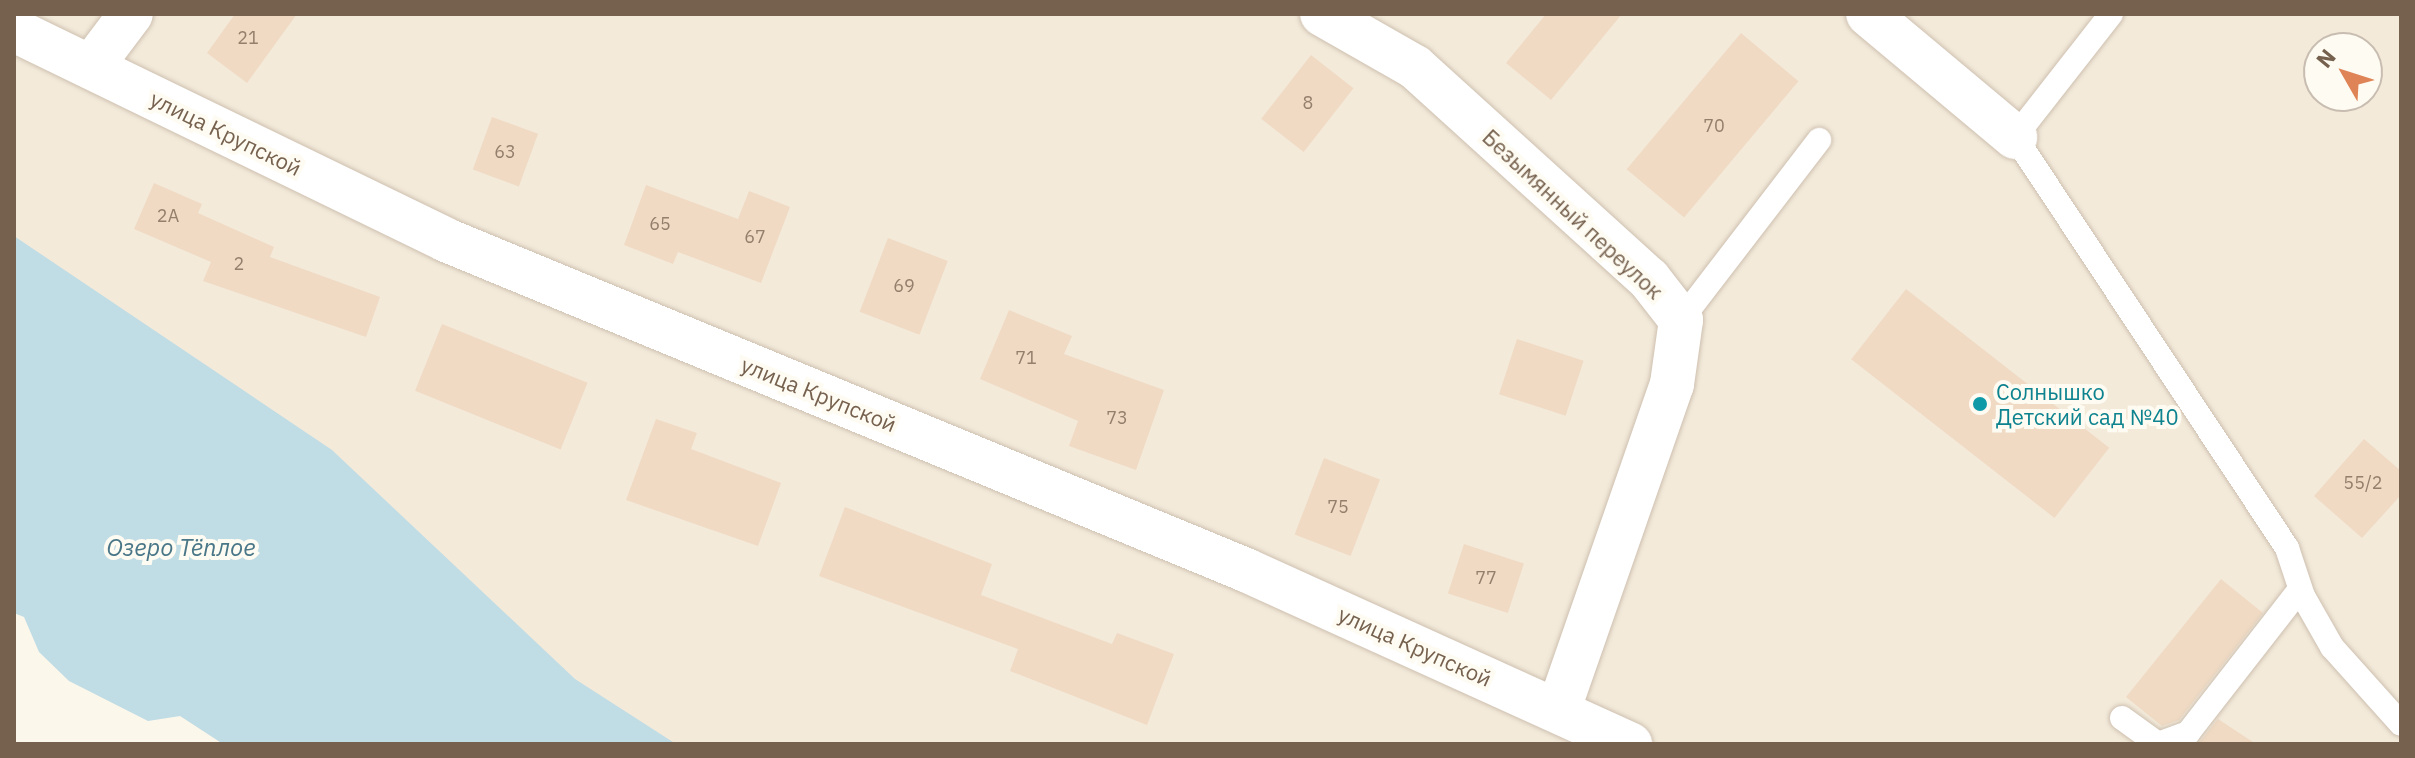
<!DOCTYPE html>
<html>
<head>
<meta charset="utf-8">
<style>
  body { margin:0 }
  #map { position:relative; width:2415px; height:758px; overflow:hidden; background:#fcf7eb; font-family:"IBM Plex Sans",sans-serif }
  div>[style] { position:absolute }
  [style*='--x'] { left:calc(var(--x)*1px); top:calc(var(--y)*1px); width:calc(var(--w)*1px); rotate:calc(var(--a)*1deg) }
  .residential>* { inset:0; background:#f3eada }
  .water>* { inset:0; background:#c0dce5 }
  .building>* { inset:0; background:#f0dac4; transform-origin:0 0 }
  .roads { filter:drop-shadow(0 0 2px #cec0b0) drop-shadow(0 0 2px #cec0b0) }
  .lane>* { height:24px; margin:-12px; padding:0 12px; transform-origin:12px; border-radius:12px; background:#fff }
  .street>* { height:44px; margin:-22px; padding:0 22px; transform-origin:22px; border-radius:22px; background:#fff }
  .dots>* { width:22px; height:22px; translate:-50% -50%; box-sizing:border-box; border:4px solid #fefbf2; border-radius:50% }
  span { translate:-50% -50%; white-space:nowrap; text-align:center; line-height:1.15; -webkit-text-stroke:8px #fefbf2; paint-order:stroke }
  .number-label { font-size:18px; color:#947f6c }
  .number-label span { -webkit-text-stroke-width:0 }
  .street-label { font-size:22px; color:#76614e }
  .culture-label { font-size:22px; color:#0d838f }
  .left { translate:0 -50%; text-align:left }
  .water-label { font-size:24px; color:#497788; font-style:italic }
  .frame { position:absolute; inset:0; border:16px solid #76614e; pointer-events:none }
  .north { position:absolute; left:2303px; top:32px; width:80px; height:80px; box-sizing:border-box; background:#fefbf2; border:2px solid #c8bdb0; border-radius:50%; rotate:309deg; font-size:22px; font-weight:700; line-height:32px; text-align:center; color:#76614e }
  .north::after { content:''; display:block; margin:auto; width:28px; height:36px; background:#df8457; clip-path:polygon(50% 0,100% 100%,50% 72%,0 100%) }
</style>
</head>
<body>
<div id="map">
  <div class="residential">
    <div style="clip-path:polygon(evenodd,14px 14px,2401px 14px,2401px 744px,469px 744px,14px 465px,14px 14px,2319px 48px,2367px 48px,2367px 96px,2319px 96px,2319px 48px)"></div>
  </div>
  <div class="water">
    <div style="clip-path:polygon(14px 236px,332px 450px,575px 679px,676px 744px,223px 744px,180px 716px,148px 721px,69px 681px,39px 652px,24px 617px,14px 613px)"></div>
  </div>
  <div class="building">
    <div style="clip-path:polygon(235px 14px,297px 14px,247px 83px,207px 53px)"></div>
    <div style="clip-path:polygon(1546px 14px,1622px 14px,1551px 100px,1506px 63px)"></div>
    <div style="left:1741px;top:33px;width:75px;height:178px;rotate:40deg"></div>
    <div style="left:1311px;top:55px;width:54px;height:81px;rotate:38deg"></div>
    <div style="left:492px;top:117px;width:49px;height:56px;rotate:20deg"></div>
    <div style="clip-path:polygon(154px 183px,202px 204px,198px 213px,274px 247px,270px 257px,380px 297px,366px 337px,203px 281px,211px 262px,134px 229px)"></div>
    <div style="clip-path:polygon(646px 185px,738px 219px,749px 191px,790px 207px,761px 283px,678px 252px,673px 264px,624px 245px)"></div>
    <div style="left:888px;top:238px;width:64px;height:79px;rotate:21deg"></div>
    <div style="left:1906px;top:289px;width:258px;height:89px;rotate:38deg"></div>
    <div style="clip-path:polygon(1009px 310px,1072px 336px,1064px 354px,1164px 390px,1136px 470px,1069px 446px,1078px 421px,980px 379px)"></div>
    <div style="left:442px;top:324px;width:157px;height:72px;rotate:22deg"></div>
    <div style="left:1517px;top:339px;width:70px;height:58px;rotate:18deg"></div>
    <div style="clip-path:polygon(656px 419px,697px 433px,691px 449px,781px 483px,758px 546px,626px 500px)"></div>
    <div style="clip-path:polygon(2364px 439px,2401px 471px,2401px 495px,2362px 538px,2314px 496px)"></div>
    <div style="left:1324px;top:458px;width:60px;height:82px;rotate:21deg"></div>
    <div style="clip-path:polygon(845px 507px,992px 564px,981px 595px,1112px 644px,1117px 633px,1174px 654px,1147px 725px,1010px 671px,1018px 649px,819px 576px)"></div>
    <div style="left:1464px;top:544px;width:63px;height:52px;rotate:18deg"></div>
    <div style="clip-path:polygon(2221px 579px,2263px 613px,2179px 720px,2162px 726px,2126px 697px)"></div>
    <div style="clip-path:polygon(2218px 719px,2256px 744px,2198px 744px)"></div>
  </div>
  <div class="roads">
    <div class="lane">
      <div style="--x:2111;--y:14;--w:156;--a:128"></div>
      <div style="--x:2015;--y:137;--w:493;--a:56.5"></div>
      <div style="--x:2287;--y:548;--w:51;--a:71.6"></div>
      <div style="--x:2303;--y:596;--w:59;--a:60.4"></div>
      <div style="--x:2332;--y:647;--w:103;--a:48.1"></div>
      <div style="--x:1681;--y:320;--w:227;--a:-52.5"></div>
      <div style="--x:2122;--y:718;--w:44;--a:35.8"></div>
      <div style="--x:2158;--y:744;--w:32;--a:-20"></div>
      <div style="--x:2188;--y:733;--w:182;--a:-52.1"></div>
    </div>
    <div class="street">
      <div style="--x:1322;--y:14;--w:107;--a:29.7"></div>
      <div style="--x:1415;--y:67;--w:316;--a:42.2"></div>
      <div style="--x:1649;--y:279;--w:52;--a:52"></div>
      <div style="--x:1681;--y:320;--w:65;--a:98"></div>
      <div style="--x:1672;--y:384;--w:346;--a:109.2"></div>
      <div style="--x:1868;--y:14;--w:192;--a:39.9"></div>
      <div style="--x:14;--y:30;--w:480;--a:25.9"></div>
      <div style="--x:446;--y:240;--w:865;--a:22.42"></div>
      <div style="--x:1246;--y:570;--w:422;--a:24.4"></div>
      <div style="--x:91;--y:67;--w:66;--a:-53"></div>
    </div>
  </div>
  <div class="dots">
    <div style="left:1980px;top:404px;background:#0f9aa8"></div>
  </div>
  <div class="number-label">
    <span style="left:248px;top:38px">21</span>
    <span style="left:1308px;top:103px">8</span>
    <span style="left:1714px;top:126px">70</span>
    <span style="left:505px;top:152px">63</span>
    <span style="left:168px;top:216px">2А</span>
    <span style="left:660px;top:224px">65</span>
    <span style="left:755px;top:237px">67</span>
    <span style="left:239px;top:264px">2</span>
    <span style="left:904px;top:286px">69</span>
    <span style="left:1026px;top:358px">71</span>
    <span style="left:1117px;top:418px">73</span>
    <span style="left:2363px;top:483px">55/2</span>
    <span style="left:1338px;top:507px">75</span>
    <span style="left:1486px;top:578px">77</span>
  </div>
  <div class="street-label">
    <span style="left:226px;top:133px;rotate:26deg">улица Крупской</span>
    <span style="left:1573px;top:214px;rotate:43deg">Безымянный переулок</span>
    <span style="left:819px;top:394px;rotate:22deg">улица Крупской</span>
    <span style="left:1415px;top:646px;rotate:24deg">улица Крупской</span>
  </div>
  <div class="culture-label">
    <span class="left" style="left:1996px;top:404px">Солнышко<br>Детский сад №40</span>
  </div>
  <div class="water-label">
    <span style="left:181px;top:548px">Озеро Тёплое</span>
  </div>
  <div class="frame"></div>
  <div class="north">N</div>
</div>
</body>
</html>
